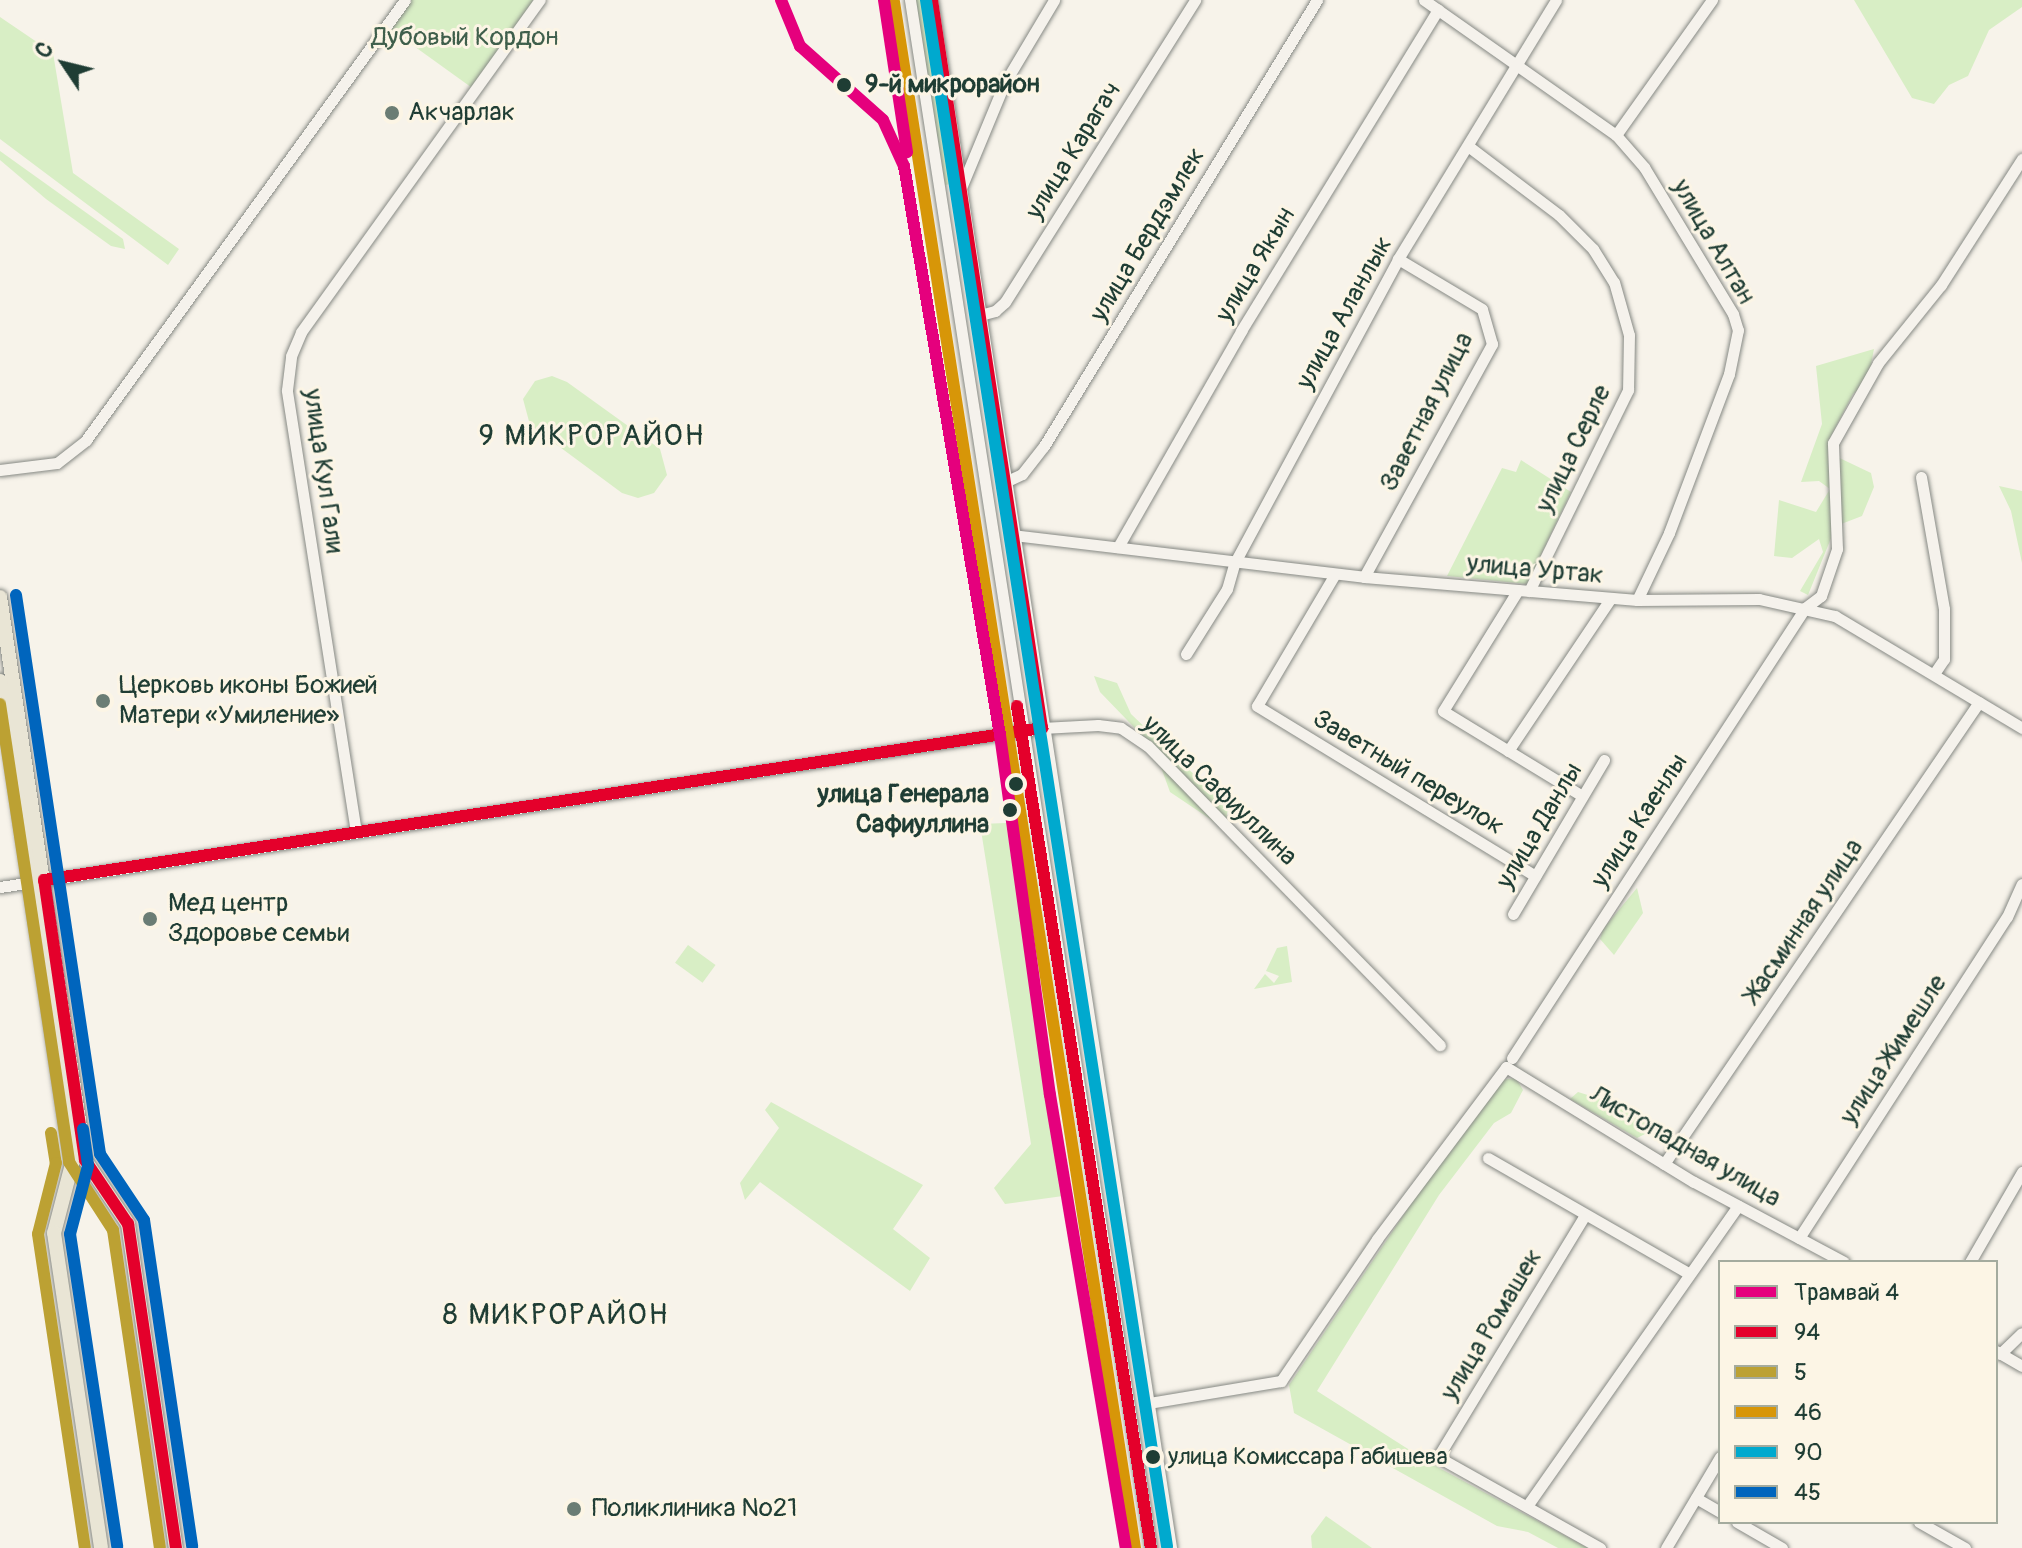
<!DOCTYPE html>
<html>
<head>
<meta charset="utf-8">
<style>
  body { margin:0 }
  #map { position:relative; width:2022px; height:1548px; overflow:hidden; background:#f7f3ea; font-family:Pangolin,sans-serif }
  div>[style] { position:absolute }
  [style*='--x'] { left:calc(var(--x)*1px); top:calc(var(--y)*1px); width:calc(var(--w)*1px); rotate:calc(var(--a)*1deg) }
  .green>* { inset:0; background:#d8eec5; transform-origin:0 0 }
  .roads { filter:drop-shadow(0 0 2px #868984) drop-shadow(0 0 2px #868984) }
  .minor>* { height:11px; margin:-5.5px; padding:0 5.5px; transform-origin:5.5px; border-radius:5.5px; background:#f5f2ec }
  .major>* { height:14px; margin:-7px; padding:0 7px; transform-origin:7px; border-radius:7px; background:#e9e5d5 }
  .bus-1>* { height:12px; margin:-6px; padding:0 6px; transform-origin:6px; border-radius:6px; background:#e4002b }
  .bus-2>* { height:12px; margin:-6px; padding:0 6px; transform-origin:6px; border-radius:6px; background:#bca133 }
  .bus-3>* { height:12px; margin:-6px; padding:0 6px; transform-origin:6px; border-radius:6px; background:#d79608 }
  .bus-4>* { height:12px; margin:-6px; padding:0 6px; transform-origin:6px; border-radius:6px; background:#00a9ce }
  .bus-5>* { height:12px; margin:-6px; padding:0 6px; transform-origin:6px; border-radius:6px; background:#0065bd }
  .tram-1>* { height:12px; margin:-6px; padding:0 6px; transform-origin:6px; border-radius:6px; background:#e5007d }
  .dots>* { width:22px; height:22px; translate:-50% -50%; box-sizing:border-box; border:4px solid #fcf5e5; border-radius:50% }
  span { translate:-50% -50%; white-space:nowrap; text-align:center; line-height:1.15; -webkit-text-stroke:6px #fcf5e5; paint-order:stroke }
  .bus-label { font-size:24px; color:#1f3d34 }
  .left { translate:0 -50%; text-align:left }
  .park-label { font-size:26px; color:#3f5f4b }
  .stop-label { font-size:26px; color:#1f3d34; font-weight:700 }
  .right { translate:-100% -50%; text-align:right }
  .poi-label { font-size:26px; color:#1f3d34 }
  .street-label { font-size:26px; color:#1f3d34 }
  .quarter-label { font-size:30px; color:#1f3d34; letter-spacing:2px }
  .legend { position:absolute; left:1718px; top:1260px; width:280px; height:264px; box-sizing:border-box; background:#fcf5e5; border:2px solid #a4ab9e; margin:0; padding:10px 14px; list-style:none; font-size:24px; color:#1f3d34 }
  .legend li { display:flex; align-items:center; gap:16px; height:40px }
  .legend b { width:40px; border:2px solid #a4ab9e }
  .north { position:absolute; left:24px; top:24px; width:80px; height:80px; -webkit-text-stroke:6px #fcf5e5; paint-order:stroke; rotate:305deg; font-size:22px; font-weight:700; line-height:32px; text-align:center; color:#1f3d34 }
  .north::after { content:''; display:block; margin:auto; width:28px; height:36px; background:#1f3d34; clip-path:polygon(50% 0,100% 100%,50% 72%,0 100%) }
</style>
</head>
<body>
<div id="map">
  <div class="green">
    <div style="clip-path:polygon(405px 0,540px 0,475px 90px,386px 26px)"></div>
    <div style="clip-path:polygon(915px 0,929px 0,956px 183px,945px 185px)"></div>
    <div style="clip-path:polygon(1854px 0,2022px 0,2022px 7px,1989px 30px,1968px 76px,1949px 85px,1934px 104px,1912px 98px)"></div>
    <div style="clip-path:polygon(0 17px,53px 53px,73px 173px,179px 249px,168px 265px,0 139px)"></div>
    <div style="clip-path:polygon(0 151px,123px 239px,125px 249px,111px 246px,46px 199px,0 160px)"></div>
    <div style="clip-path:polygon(1874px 349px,1868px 380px,1853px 394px,1830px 438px,1829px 453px,1871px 473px,1874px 487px,1862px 516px,1836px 526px,1808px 595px,1800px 591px,1823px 552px,1819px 539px,1792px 558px,1774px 556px,1779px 500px,1816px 512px,1830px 489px,1819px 481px,1801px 482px,1822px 424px,1816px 366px)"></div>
    <div style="clip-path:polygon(552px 376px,567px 382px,660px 449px,667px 475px,654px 493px,638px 498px,622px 493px,530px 425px,523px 399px,535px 381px)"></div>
    <div style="clip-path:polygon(1521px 460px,1571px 492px,1527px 584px,1447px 576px,1502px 468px,1516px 472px)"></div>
    <div style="clip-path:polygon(1999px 486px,2022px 491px,2022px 563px,2011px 511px)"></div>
    <div style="clip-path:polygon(1094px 676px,1117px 683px,1131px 714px,1228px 807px,1225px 829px,1170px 792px,1154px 748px,1100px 692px)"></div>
    <div style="clip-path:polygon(1006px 823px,1063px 1196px,1005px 1204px,994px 1188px,1031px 1144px,980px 824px)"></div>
    <div style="clip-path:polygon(1637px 888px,1643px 913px,1614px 955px,1600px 939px,1603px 929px)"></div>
    <div style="left:688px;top:945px;width:34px;height:22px;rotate:36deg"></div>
    <div style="clip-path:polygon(1287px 946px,1292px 982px,1254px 989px,1265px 974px,1274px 983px,1279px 976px,1266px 971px,1277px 948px)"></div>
    <div style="clip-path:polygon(1516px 1078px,1523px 1090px,1511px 1113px,1494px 1123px,1439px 1195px,1317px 1391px,1430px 1463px,1588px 1548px,1558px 1548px,1528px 1532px,1497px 1526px,1294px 1413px,1289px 1385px,1452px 1143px,1500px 1080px)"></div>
    <div style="clip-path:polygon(1578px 1092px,1639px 1111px,1650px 1121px,1647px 1133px,1637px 1138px,1570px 1099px)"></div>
    <div style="clip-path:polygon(771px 1102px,923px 1185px,893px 1229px,930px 1258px,910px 1291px,760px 1182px,745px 1200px,740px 1183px,779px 1128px,765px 1110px)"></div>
    <div style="clip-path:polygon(1326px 1516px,1372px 1548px,1312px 1548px,1311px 1536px)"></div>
  </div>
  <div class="roads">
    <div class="minor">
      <div style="--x:910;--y:0;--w:1567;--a:81.15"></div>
      <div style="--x:932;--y:0;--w:1566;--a:81.22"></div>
      <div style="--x:1424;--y:0;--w:235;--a:35.1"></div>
      <div style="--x:1616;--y:135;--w:43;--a:48.8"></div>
      <div style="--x:1644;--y:167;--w:172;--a:58.8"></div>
      <div style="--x:1733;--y:314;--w:17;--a:73"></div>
      <div style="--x:1738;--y:330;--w:45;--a:101.6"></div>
      <div style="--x:1729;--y:374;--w:170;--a:110.7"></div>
      <div style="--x:1669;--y:533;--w:74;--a:115.5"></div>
      <div style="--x:1616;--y:135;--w:166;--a:-54.6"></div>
      <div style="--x:1468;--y:146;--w:114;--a:37.2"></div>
      <div style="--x:1559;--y:215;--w:48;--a:45"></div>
      <div style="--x:1593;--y:249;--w:39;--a:58"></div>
      <div style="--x:1614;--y:282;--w:55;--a:74.2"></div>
      <div style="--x:1629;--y:335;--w:55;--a:91"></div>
      <div style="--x:1628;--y:390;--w:224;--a:116.2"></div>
      <div style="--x:961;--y:188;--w:113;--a:-67.5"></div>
      <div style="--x:1004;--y:84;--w:98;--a:-59.2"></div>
      <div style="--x:980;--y:315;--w:16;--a:-15"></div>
      <div style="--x:995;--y:311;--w:13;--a:-42"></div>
      <div style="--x:1005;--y:302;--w:357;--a:-57.8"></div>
      <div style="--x:0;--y:470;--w:57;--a:-7"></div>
      <div style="--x:57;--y:463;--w:37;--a:-38"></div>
      <div style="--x:86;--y:440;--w:543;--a:-54.06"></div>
      <div style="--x:1921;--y:477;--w:134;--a:80.1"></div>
      <div style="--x:1944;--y:609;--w:50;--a:90"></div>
      <div style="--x:1944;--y:659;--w:18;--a:124"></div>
      <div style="--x:1005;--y:482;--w:19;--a:-25"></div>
      <div style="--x:1022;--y:474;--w:36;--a:-52"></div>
      <div style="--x:1044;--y:446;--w:523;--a:-58.53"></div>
      <div style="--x:1013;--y:535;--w:354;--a:6.8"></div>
      <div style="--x:1364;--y:577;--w:274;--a:4.8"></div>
      <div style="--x:1637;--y:600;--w:122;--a:-0.5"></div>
      <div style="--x:1759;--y:599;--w:78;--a:12.6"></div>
      <div style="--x:1835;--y:616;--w:218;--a:30.9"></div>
      <div style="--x:1118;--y:547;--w:249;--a:-60.3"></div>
      <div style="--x:1241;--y:331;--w:377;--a:-58.5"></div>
      <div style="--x:1335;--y:574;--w:153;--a:120.6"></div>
      <div style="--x:1257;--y:706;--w:326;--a:31.4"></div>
      <div style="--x:1364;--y:577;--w:266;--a:-61.2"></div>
      <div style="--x:1492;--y:344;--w:36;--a:-106"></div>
      <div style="--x:1482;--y:309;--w:98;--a:-149.2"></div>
      <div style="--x:1518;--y:590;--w:142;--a:121.8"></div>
      <div style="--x:1443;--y:711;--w:163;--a:31.4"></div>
      <div style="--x:1186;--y:654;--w:77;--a:-57.8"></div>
      <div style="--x:1227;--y:589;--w:26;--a:-74"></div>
      <div style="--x:1234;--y:564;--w:346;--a:-61.7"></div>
      <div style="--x:1398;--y:259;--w:303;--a:-58.6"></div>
      <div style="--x:1508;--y:751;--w:183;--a:-56.1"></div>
      <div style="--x:356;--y:832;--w:447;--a:-98.9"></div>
      <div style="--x:287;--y:390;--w:34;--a:-83"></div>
      <div style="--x:291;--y:356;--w:26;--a:-67"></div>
      <div style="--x:301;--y:332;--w:409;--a:-54.3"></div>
      <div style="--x:0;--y:887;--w:1054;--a:-8.68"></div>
      <div style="--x:1042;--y:728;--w:56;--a:-3.1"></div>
      <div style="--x:1098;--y:725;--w:23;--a:7"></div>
      <div style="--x:1121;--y:728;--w:32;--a:34"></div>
      <div style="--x:1148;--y:746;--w:418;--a:45.7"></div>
      <div style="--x:1513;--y:914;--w:179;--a:-59.4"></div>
      <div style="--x:1512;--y:1058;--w:537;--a:-56.93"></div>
      <div style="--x:1805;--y:608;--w:20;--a:-37"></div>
      <div style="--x:1821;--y:596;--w:50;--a:-71.2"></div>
      <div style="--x:1837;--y:549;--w:106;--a:-92.2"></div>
      <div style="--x:1833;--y:443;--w:92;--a:-60.6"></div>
      <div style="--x:1878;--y:363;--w:100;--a:-51.1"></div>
      <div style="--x:1941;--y:285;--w:150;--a:-57.3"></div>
      <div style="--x:1488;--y:1158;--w:231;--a:29.9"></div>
      <div style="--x:1664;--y:1164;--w:559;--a:-55.71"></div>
      <div style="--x:1585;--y:1215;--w:283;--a:121.3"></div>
      <div style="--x:1438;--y:1457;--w:186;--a:29.3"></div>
      <div style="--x:1799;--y:1238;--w:382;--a:-57.1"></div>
      <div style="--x:2007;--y:917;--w:36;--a:-66"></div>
      <div style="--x:1970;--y:1262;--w:104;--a:-60"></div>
      <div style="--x:1996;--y:1351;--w:30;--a:30"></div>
      <div style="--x:2000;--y:1354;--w:30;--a:-44"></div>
      <div style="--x:1149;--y:1403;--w:134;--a:-9.5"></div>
      <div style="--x:1281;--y:1381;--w:171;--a:-55.9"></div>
      <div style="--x:1377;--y:1239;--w:215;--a:-53.1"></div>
      <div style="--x:1506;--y:1067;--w:220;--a:31.5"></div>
      <div style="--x:1694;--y:1182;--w:170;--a:28.1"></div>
      <div style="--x:1696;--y:1498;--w:28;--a:30"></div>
      <div style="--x:1527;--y:1506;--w:367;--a:-54.9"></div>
      <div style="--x:1737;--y:1522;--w:52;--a:30"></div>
      <div style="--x:1919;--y:1522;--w:53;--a:29.5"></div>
      <div style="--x:1666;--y:1548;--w:106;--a:-59.3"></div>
    </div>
    <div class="major">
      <div style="--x:0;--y:597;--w:569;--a:81.41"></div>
      <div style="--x:85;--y:1160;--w:77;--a:56.1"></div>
      <div style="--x:128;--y:1224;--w:328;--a:81.6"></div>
      <div style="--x:0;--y:681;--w:488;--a:81.5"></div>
      <div style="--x:72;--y:1164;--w:71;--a:104.6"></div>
      <div style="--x:54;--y:1233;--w:318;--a:81.5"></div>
    </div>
  </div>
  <div class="bus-1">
    <div style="--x:1017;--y:706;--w:853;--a:80.96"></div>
    <div style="--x:176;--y:1548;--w:328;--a:-98.4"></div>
    <div style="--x:128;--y:1224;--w:77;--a:-123.9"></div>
    <div style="--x:85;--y:1160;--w:283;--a:-98.3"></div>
    <div style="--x:44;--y:880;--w:1010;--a:-8.66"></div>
    <div style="--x:1042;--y:728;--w:736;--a:-98.59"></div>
  </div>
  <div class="bus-2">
    <div style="--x:0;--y:704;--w:463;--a:81.4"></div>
    <div style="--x:69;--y:1162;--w:81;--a:57.1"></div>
    <div style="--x:113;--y:1230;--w:321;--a:81.6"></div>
    <div style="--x:51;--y:1133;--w:30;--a:81"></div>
    <div style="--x:56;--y:1163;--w:73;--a:104.2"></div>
    <div style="--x:38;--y:1234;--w:317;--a:81.5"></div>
  </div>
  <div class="bus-3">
    <div style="--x:894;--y:2;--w:1565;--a:81.14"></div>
  </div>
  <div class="bus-4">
    <div style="--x:926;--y:0;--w:1565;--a:81.14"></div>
  </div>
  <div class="bus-5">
    <div style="--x:16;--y:595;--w:565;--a:81.45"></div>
    <div style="--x:100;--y:1154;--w:79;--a:56.3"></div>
    <div style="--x:144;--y:1220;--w:330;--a:81.6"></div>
    <div style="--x:83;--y:1129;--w:37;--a:82"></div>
    <div style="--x:88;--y:1166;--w:70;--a:104.8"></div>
    <div style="--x:70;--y:1234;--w:316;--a:81.4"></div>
  </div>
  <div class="tram-1">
    <div style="--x:781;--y:0;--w:50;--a:67.6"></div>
    <div style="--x:800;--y:46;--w:111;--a:41.7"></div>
    <div style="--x:883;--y:120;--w:51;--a:65.5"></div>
    <div style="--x:904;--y:166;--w:577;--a:80.42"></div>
    <div style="--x:1000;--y:735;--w:363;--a:82.1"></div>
    <div style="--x:1050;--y:1095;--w:459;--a:80.5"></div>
    <div style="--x:884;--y:0;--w:154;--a:81.4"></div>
  </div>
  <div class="dots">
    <div style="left:844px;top:85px;background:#1f3d34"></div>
    <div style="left:392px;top:113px;background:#6b7d74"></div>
    <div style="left:103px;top:701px;background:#6b7d74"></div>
    <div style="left:1016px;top:784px;background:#1f3d34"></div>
    <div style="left:1010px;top:810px;background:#1f3d34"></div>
    <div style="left:150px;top:919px;background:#6b7d74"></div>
    <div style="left:1153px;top:1457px;background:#1f3d34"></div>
    <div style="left:574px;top:1509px;background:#6b7d74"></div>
  </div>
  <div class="bus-label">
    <span class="left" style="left:1168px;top:1457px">улица Комиссара Габишева</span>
  </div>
  <div class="park-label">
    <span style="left:465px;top:38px">Дубовый Кордон</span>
  </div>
  <div class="stop-label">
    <span class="left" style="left:865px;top:85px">9-й микрорайон</span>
    <span class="right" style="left:989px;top:810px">улица Генерала<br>Сафиуллина</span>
  </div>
  <div class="poi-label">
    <span class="left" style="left:408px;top:113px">Акчарлак</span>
    <span class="left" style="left:119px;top:701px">Церковь иконы Божией<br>Матери «Умиление»</span>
    <span class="left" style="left:168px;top:919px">Мед центр<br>Здоровье семьи</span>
    <span class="left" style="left:592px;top:1509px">Поликлиника №21</span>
  </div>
  <div class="street-label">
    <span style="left:1074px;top:151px;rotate:-58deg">улица Карагач</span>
    <span style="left:1148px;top:235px;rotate:-59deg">улица Бердэмлек</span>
    <span style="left:1713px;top:242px;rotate:60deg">улица Алтан</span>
    <span style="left:1256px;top:265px;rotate:-59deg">улица Якын</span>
    <span style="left:1345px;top:313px;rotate:-61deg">улица Аланлык</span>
    <span style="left:1427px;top:412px;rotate:-63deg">Заветная улица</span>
    <span style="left:1574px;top:449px;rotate:-64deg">улица Серле</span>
    <span style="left:323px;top:471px;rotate:82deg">улица Кул Гали</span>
    <span style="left:1535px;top:570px;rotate:5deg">улица Уртак</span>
    <span style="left:1408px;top:773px;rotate:31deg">Заветный переулок</span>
    <span style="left:1219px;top:791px;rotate:44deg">улица Сафиуллина</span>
    <span style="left:1640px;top:821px;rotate:-57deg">улица Каенлы</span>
    <span style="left:1540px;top:826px;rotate:-59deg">улица Данлы</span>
    <span style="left:1804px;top:921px;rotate:-56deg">Жасминная улица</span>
    <span style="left:1894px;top:1050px;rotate:-57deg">улица Жимешле</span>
    <span style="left:1685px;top:1147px;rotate:30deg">Листопадная улица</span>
    <span style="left:1492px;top:1325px;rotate:-59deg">улица Ромашек</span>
  </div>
  <div class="quarter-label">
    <span style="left:592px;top:436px">9 МИКРОРАЙОН</span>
    <span style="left:556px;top:1315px">8 МИКРОРАЙОН</span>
  </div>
  <ul class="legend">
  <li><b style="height:10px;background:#e5007d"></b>Трамвай 4</li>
  <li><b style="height:10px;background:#e4002b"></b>94</li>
  <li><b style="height:10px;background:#bca133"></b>5</li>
  <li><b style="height:10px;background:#d79608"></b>46</li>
  <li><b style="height:10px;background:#00a9ce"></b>90</li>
  <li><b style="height:10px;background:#0065bd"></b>45</li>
  </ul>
  <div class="north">С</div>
</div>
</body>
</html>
